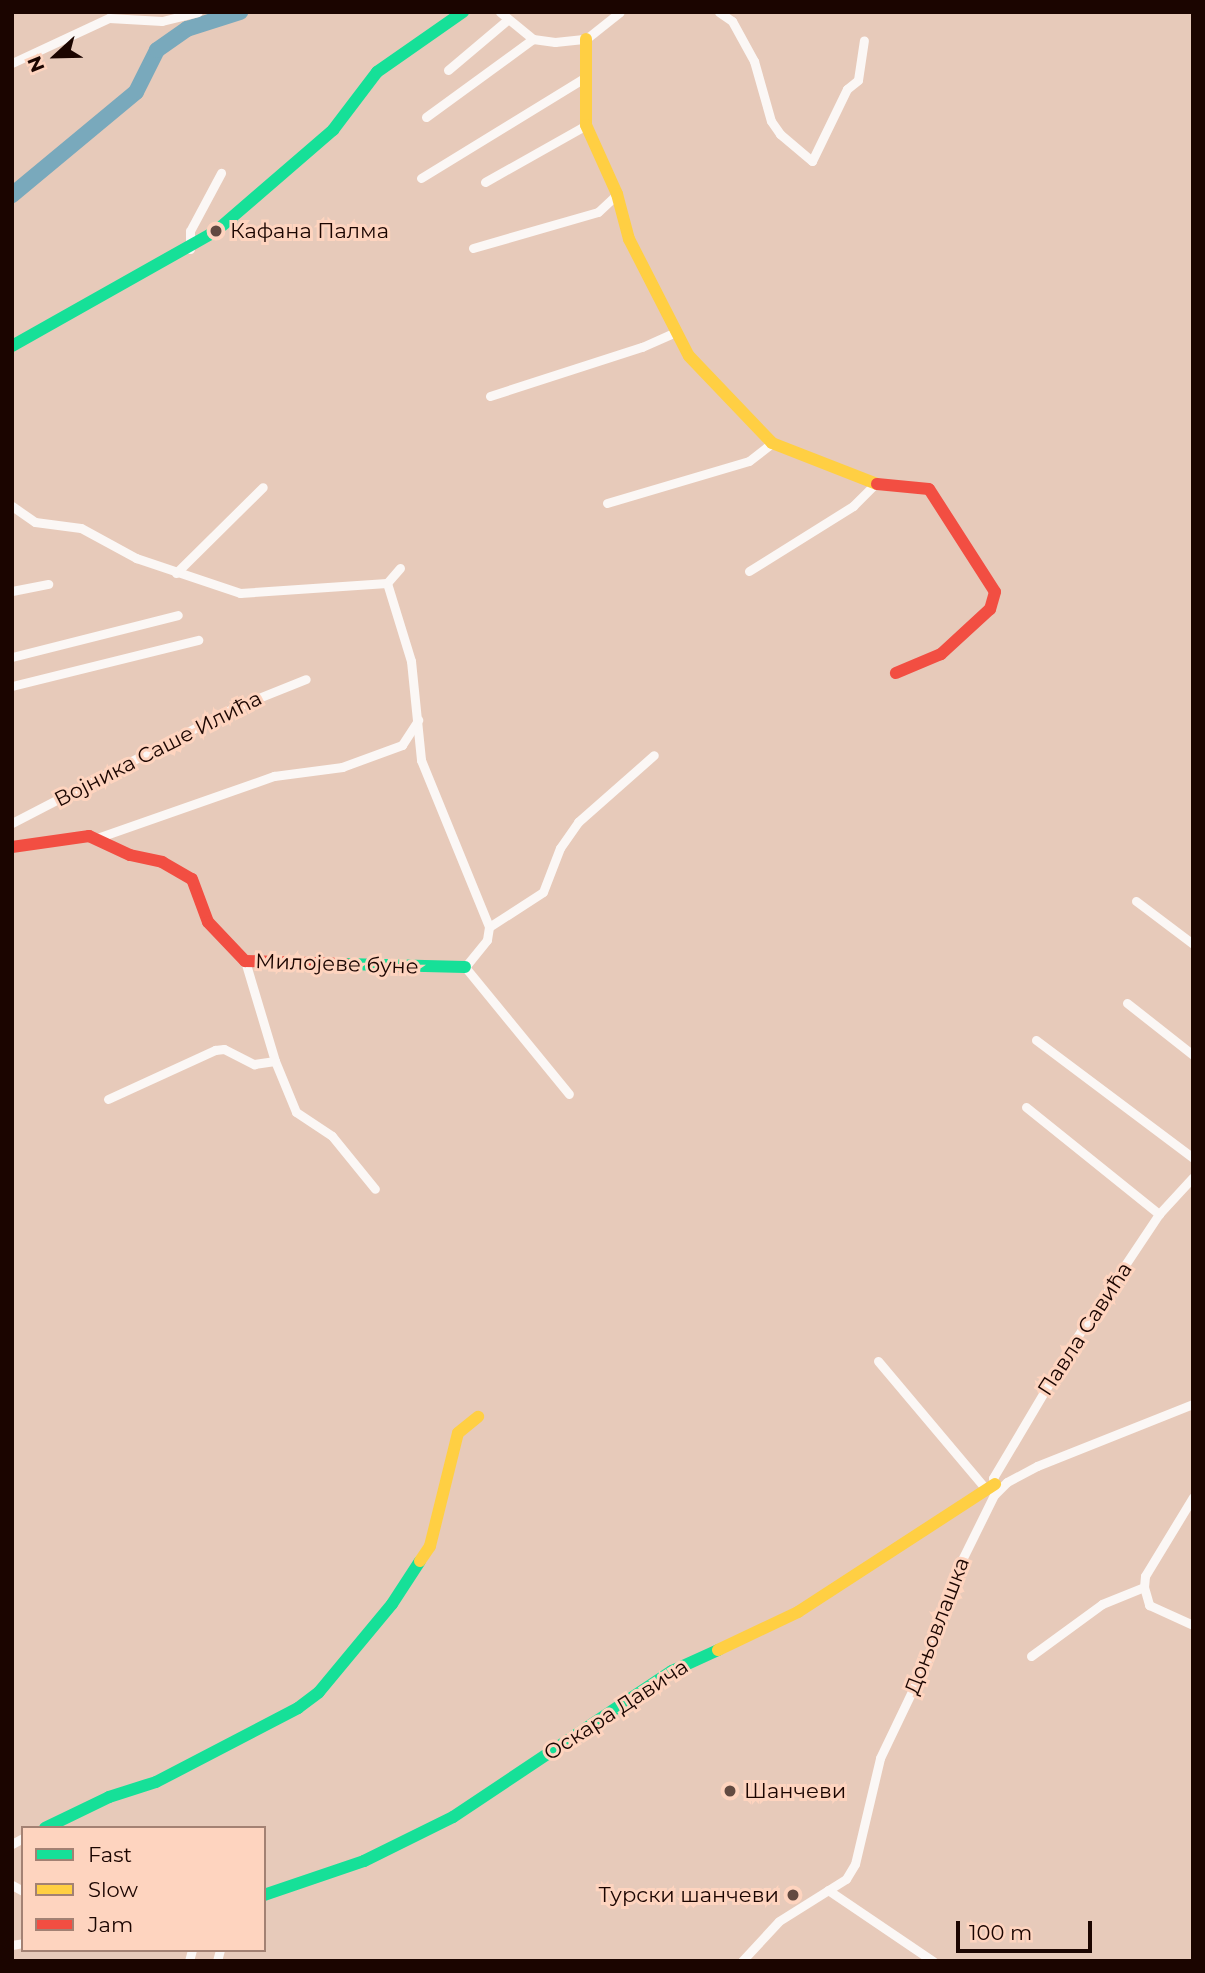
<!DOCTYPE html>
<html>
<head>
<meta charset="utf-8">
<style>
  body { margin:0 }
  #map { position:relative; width:1205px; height:1973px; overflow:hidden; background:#e7caba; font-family:Montserrat,sans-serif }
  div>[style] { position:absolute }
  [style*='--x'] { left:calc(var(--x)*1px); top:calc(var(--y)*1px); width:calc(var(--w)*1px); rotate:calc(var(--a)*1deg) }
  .river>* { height:16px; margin:-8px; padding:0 8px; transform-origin:8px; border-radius:8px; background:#79a9bc }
  .street>* { height:9px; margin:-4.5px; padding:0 4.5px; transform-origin:4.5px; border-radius:4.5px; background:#fbf7f5 }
  .fast>* { height:12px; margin:-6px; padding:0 6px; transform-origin:6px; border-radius:6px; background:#16e098 }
  .slow>* { height:12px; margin:-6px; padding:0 6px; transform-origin:6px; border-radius:6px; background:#ffcf43 }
  .jam>* { height:12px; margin:-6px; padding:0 6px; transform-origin:6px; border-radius:6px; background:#f24e42 }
  .dots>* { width:19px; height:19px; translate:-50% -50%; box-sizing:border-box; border:4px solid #fed4bf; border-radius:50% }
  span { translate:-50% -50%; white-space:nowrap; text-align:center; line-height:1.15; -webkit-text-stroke:6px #fed4bf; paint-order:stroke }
  .poi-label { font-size:21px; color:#1b0500 }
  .left { translate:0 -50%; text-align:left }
  .right { translate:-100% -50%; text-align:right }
  .street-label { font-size:21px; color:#1b0500 }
  .frame { position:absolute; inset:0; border:14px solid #1b0500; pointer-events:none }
  .legend { position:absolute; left:21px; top:1826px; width:245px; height:126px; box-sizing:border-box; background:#fed4bf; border:2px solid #a38173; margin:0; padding:9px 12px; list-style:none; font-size:21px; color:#1b0500 }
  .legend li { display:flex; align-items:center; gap:14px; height:35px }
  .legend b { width:35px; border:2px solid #a38173 }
  .north { position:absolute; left:21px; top:21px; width:70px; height:70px; -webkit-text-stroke:5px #fed4bf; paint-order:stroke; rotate:248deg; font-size:19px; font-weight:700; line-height:28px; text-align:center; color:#1b0500 }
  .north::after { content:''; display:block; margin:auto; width:24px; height:32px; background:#1b0500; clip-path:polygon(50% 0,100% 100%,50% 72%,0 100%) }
  .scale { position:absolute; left:956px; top:1921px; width:136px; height:32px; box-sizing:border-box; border:4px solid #1b0500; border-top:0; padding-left:9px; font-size:21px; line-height:24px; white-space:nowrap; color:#1b0500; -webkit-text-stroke:5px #fed4bf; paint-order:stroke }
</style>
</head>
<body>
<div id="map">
  <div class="river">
    <div style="--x:12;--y:195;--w:161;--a:-39.7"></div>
    <div style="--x:136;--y:92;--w:47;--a:-63.4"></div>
    <div style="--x:157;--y:50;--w:37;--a:-35"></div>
    <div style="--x:187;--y:29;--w:56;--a:-17.8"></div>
  </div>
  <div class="street">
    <div style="--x:500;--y:12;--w:43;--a:39.3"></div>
    <div style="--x:533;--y:39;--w:22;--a:8"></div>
    <div style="--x:555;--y:42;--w:31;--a:-6"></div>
    <div style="--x:586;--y:39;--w:43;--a:-38.5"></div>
    <div style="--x:719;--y:12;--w:16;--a:35"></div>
    <div style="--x:732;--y:21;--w:46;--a:61.2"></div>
    <div style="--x:754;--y:61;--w:62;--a:74.2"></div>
    <div style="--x:771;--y:121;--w:16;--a:55"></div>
    <div style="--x:780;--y:134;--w:42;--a:40.2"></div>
    <div style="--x:812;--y:161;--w:80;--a:-64.1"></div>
    <div style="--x:847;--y:89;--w:14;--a:-39"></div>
    <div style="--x:858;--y:80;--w:40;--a:-81.5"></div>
    <div style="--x:12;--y:63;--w:107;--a:-24.9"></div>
    <div style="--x:109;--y:18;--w:53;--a:3.2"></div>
    <div style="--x:162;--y:21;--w:37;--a:-14"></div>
    <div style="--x:448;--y:70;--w:76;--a:-40.2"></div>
    <div style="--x:426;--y:117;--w:132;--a:-36.1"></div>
    <div style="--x:421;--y:178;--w:193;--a:-31.5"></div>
    <div style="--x:485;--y:182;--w:116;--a:-29.4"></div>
    <div style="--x:473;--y:248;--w:130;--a:-16.1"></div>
    <div style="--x:598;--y:212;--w:26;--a:-43"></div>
    <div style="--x:190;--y:249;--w:18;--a:-90"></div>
    <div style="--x:190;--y:231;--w:66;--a:-61.9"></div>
    <div style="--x:490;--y:396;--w:160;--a:-17.9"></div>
    <div style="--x:642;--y:347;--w:36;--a:-24"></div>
    <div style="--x:607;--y:503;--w:148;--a:-16.5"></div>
    <div style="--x:749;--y:461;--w:29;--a:-38"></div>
    <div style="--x:12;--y:506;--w:28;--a:35"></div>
    <div style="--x:35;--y:522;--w:46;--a:7.4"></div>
    <div style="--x:81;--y:528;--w:63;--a:28.6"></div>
    <div style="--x:136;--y:558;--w:110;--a:18.6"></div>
    <div style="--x:240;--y:593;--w:147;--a:-3.9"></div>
    <div style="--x:400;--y:568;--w:20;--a:131"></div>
    <div style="--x:387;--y:583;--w:82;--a:72.9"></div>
    <div style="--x:411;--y:661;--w:100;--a:84.2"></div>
    <div style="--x:421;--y:760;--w:180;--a:67.8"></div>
    <div style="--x:489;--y:927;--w:13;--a:99"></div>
    <div style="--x:487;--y:940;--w:35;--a:129"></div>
    <div style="--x:465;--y:967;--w:164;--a:50.7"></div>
    <div style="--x:749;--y:571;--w:123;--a:-32"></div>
    <div style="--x:853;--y:506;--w:31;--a:-45"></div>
    <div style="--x:176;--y:573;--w:122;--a:-44.7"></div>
    <div style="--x:12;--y:591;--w:37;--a:-11"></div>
    <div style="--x:12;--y:657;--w:171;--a:-14.2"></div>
    <div style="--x:12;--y:686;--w:192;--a:-13.9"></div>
    <div style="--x:12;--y:823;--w:252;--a:-27.4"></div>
    <div style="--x:236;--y:707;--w:75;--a:-21.8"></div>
    <div style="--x:97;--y:838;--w:188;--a:-19.3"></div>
    <div style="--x:274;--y:776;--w:69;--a:-7.5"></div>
    <div style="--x:342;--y:767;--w:64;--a:-20.1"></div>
    <div style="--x:402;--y:745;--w:30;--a:-57"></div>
    <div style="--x:1136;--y:901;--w:71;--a:37"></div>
    <div style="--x:489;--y:927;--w:64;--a:-32.9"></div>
    <div style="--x:543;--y:892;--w:47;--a:-68.9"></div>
    <div style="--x:560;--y:848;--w:32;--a:-55"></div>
    <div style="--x:578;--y:822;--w:101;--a:-41.4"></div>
    <div style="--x:245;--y:961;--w:104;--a:73.3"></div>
    <div style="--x:275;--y:1061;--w:55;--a:67.6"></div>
    <div style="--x:296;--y:1112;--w:43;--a:33.7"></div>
    <div style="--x:332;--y:1136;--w:68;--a:50.9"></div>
    <div style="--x:1127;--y:1003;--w:84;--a:38.2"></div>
    <div style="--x:1036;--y:1040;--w:196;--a:36.9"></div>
    <div style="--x:108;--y:1099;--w:118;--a:-24.6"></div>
    <div style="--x:215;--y:1050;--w:9;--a:-6"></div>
    <div style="--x:224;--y:1049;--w:34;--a:27"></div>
    <div style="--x:254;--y:1064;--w:21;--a:-8"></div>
    <div style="--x:1026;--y:1107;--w:171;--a:38.8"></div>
    <div style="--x:878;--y:1361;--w:165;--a:49.9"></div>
    <div style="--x:998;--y:1488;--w:11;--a:-117"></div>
    <div style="--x:993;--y:1478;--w:161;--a:-59.3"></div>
    <div style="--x:1075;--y:1340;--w:151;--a:-56.3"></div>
    <div style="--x:1159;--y:1214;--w:50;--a:-47.4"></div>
    <div style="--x:1193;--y:1497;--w:92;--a:121.3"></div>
    <div style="--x:1145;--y:1576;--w:11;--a:95"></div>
    <div style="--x:1144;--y:1587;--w:19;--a:74"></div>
    <div style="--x:1149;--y:1605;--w:48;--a:24.4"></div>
    <div style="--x:1031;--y:1656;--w:88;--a:-36.2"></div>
    <div style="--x:1102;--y:1604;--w:45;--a:-22"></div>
    <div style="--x:12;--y:1844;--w:13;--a:-29"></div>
    <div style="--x:12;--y:1885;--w:13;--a:29"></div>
    <div style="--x:828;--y:1890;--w:127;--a:34.1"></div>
    <div style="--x:12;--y:1945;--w:11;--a:-10"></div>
    <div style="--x:189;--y:1961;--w:11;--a:-75"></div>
    <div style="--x:217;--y:1961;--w:11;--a:-75"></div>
    <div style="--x:742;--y:1961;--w:54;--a:-47.2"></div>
    <div style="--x:779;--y:1921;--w:79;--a:-32.1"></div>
    <div style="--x:846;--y:1879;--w:17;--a:-59"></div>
    <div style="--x:855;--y:1864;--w:109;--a:-76.7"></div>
    <div style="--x:880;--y:1758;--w:111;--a:-64.4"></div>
    <div style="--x:928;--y:1658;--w:77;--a:-73.4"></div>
    <div style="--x:950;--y:1584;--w:99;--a:-63.7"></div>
    <div style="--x:994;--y:1495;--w:18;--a:-45"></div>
    <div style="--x:1007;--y:1482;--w:34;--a:-28"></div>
    <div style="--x:1037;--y:1466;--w:168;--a:-21.7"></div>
  </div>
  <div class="fast">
    <div style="--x:12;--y:346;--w:234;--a:-29.4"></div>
    <div style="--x:216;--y:231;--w:155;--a:-40.8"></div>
    <div style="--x:333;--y:130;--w:73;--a:-52.8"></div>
    <div style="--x:377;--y:72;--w:105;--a:-34.9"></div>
    <div style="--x:345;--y:964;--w:120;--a:1.4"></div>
    <div style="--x:45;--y:1828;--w:71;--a:-25.8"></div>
    <div style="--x:109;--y:1797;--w:49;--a:-17.7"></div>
    <div style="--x:156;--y:1782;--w:160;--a:-27.5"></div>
    <div style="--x:298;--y:1708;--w:26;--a:-37"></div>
    <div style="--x:319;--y:1692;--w:114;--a:-50.3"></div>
    <div style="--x:392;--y:1604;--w:51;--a:-56.9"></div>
    <div style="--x:264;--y:1895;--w:106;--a:-18.8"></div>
    <div style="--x:364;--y:1861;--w:99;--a:-26.3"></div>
    <div style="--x:453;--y:1817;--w:263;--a:-33.7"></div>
    <div style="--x:672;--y:1671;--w:51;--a:-24.5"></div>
  </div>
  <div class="slow">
    <div style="--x:586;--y:39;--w:86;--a:90"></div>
    <div style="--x:586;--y:125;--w:76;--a:65.8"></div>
    <div style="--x:617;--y:194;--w:47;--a:75.1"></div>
    <div style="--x:629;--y:239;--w:131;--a:62.9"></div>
    <div style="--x:689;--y:356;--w:120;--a:46.3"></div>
    <div style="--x:772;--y:443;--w:113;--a:21.3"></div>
    <div style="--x:420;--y:1561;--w:18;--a:-56"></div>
    <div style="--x:430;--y:1546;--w:116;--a:-76.1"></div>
    <div style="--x:458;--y:1433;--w:26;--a:-39"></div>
    <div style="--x:718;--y:1650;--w:89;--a:-25.4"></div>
    <div style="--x:798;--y:1612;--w:235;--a:-33"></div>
  </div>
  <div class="jam">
    <div style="--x:877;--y:484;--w:52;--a:5.5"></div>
    <div style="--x:929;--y:489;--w:122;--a:57.3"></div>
    <div style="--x:995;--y:592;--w:18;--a:106"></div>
    <div style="--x:990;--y:609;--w:67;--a:137.4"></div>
    <div style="--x:941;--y:654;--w:49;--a:157.1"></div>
    <div style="--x:12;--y:847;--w:78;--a:-8.1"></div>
    <div style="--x:89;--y:836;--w:45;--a:24.9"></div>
    <div style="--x:130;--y:855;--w:33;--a:12"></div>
    <div style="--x:162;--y:862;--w:34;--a:30"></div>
    <div style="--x:192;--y:879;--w:46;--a:69.6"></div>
    <div style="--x:208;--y:922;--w:54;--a:46.5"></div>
    <div style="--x:245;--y:961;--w:100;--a:1.7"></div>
  </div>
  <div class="dots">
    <div style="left:216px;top:231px;background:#624a41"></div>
    <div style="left:730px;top:1791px;background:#624a41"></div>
    <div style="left:793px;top:1895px;background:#624a41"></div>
  </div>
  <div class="poi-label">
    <span class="left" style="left:230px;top:231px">Кафана Палма</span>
    <span class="left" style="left:744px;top:1791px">Шанчеви</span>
    <span class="right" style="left:779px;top:1895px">Турски шанчеви</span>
  </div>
  <div class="street-label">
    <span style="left:158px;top:749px;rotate:-27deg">Војника Саше Илића</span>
    <span style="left:337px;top:964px;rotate:2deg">Милојеве буне</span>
    <span style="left:1085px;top:1329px;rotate:-57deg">Павла Савића</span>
    <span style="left:937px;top:1626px;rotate:-69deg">Доњовлашка</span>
    <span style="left:616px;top:1710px;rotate:-33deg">Оскара Давича</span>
  </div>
  <div class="frame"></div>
  <ul class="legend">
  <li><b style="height:9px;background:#16e098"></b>Fast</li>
  <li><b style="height:9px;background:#ffcf43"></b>Slow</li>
  <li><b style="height:9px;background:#f24e42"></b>Jam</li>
  </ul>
  <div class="north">N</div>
  <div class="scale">100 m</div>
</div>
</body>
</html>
